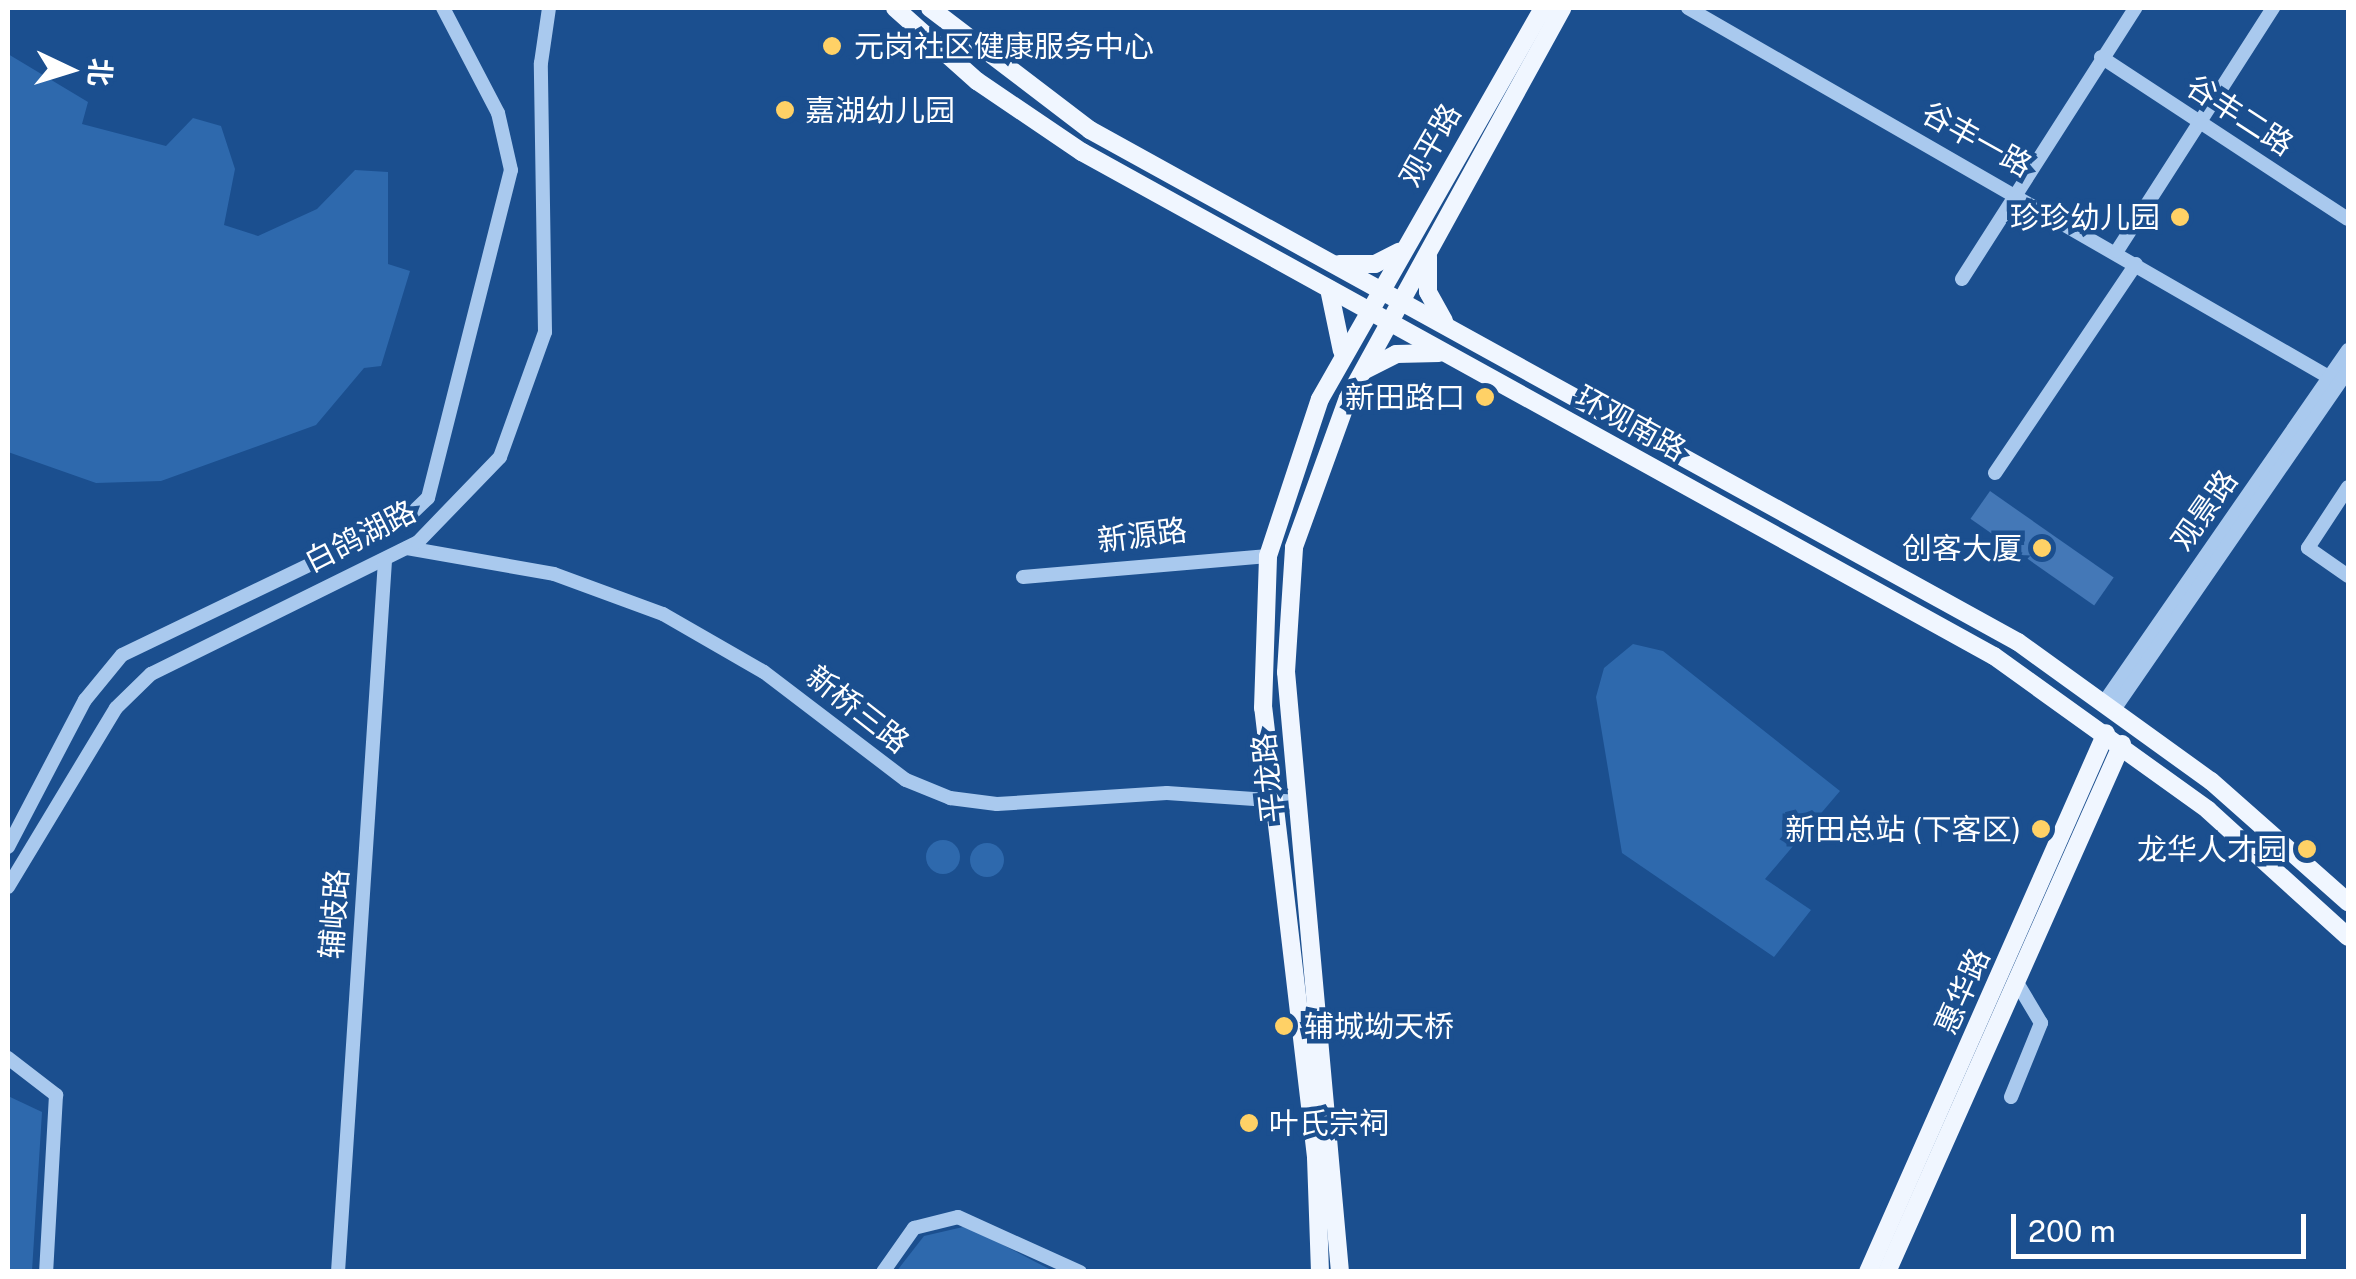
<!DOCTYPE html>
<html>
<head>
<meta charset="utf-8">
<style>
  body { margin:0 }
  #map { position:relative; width:2356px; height:1279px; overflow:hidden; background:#1b4f8f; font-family:"Public Sans","Noto Sans SC",sans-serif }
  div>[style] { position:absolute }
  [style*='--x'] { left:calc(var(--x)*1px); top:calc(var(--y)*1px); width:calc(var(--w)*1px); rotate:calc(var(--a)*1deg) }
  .green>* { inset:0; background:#2e69ad }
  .round { border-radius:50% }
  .building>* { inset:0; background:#4478b7; transform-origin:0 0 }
  .minor>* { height:14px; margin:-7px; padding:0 7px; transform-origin:7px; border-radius:7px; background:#a9c9ee }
  .major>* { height:18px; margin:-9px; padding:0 9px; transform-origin:9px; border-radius:9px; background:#f0f6ff }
  .dots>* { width:28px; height:28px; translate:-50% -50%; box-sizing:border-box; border:5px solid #1b4f8f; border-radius:50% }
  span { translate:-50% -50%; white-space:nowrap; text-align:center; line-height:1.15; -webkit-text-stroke:9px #1b4f8f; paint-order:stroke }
  .poi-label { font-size:30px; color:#fff }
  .left { translate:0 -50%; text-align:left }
  .right { translate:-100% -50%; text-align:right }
  .street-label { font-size:30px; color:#fff }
  .frame { position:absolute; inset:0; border:10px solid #fff; pointer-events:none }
  .north { position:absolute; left:20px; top:20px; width:100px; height:100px; -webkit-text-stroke:8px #1b4f8f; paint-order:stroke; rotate:94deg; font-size:28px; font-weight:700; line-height:40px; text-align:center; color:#fff }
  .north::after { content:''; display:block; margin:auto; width:35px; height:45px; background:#fff; clip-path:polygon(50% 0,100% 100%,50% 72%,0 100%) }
  .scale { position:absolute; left:2011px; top:1214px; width:295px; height:45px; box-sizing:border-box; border:5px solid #fff; border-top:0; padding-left:12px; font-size:30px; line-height:35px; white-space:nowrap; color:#fff; -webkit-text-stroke:8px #1b4f8f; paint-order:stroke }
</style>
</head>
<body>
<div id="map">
  <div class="green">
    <div style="clip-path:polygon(8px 54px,88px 102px,82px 124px,166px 146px,193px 118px,221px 126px,235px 169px,224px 225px,258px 236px,317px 209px,355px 170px,388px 172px,388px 264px,410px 271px,381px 366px,364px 368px,316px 425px,161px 481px,96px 483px,8px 452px)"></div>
    <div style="clip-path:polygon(1633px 644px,1663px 651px,1840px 791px,1765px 879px,1811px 910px,1774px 957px,1622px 853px,1596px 697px,1604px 668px)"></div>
    <div class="round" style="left:926px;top:840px;width:34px;height:34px"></div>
    <div class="round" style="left:970px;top:843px;width:34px;height:34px"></div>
    <div style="clip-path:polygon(8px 1096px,42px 1112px,32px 1271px,8px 1271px)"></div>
    <div style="clip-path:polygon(963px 1227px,982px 1234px,1053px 1271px,896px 1272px,924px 1236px)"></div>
  </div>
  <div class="building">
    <div style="left:1990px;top:491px;width:151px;height:34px;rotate:35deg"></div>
  </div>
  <div class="minor">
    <div style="--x:1688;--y:8;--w:751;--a:29.94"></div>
    <div style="--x:2101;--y:57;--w:295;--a:33.3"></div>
    <div style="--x:2117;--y:251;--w:289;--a:-57.3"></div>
    <div style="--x:1962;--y:279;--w:322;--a:-57.4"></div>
    <div style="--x:1995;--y:473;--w:252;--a:-56"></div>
    <div style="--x:2348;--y:487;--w:73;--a:123.3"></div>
    <div style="--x:2308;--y:548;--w:49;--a:35"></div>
    <div style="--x:407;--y:548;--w:149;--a:10"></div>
    <div style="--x:554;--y:574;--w:116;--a:20.2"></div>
    <div style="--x:663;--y:614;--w:116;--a:29.9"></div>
    <div style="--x:764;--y:672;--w:178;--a:37.3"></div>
    <div style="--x:906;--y:780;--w:48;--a:22.2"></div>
    <div style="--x:950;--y:798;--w:47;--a:7.3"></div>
    <div style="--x:997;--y:804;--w:170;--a:-3.7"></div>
    <div style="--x:1167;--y:793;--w:131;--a:3.9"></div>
    <div style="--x:1023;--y:577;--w:246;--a:-4.9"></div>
    <div style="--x:2105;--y:701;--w:427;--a:-55.3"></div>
    <div style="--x:2115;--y:708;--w:411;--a:-55.4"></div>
    <div style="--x:8;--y:847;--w:166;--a:-62.4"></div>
    <div style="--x:85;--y:700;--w:58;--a:-50.6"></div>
    <div style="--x:122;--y:655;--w:316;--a:-25.7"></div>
    <div style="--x:407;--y:518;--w:29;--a:-44"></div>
    <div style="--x:428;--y:498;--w:338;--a:-75.8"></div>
    <div style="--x:511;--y:170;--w:58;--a:-102.8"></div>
    <div style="--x:498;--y:113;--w:119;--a:-117.6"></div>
    <div style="--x:8;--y:887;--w:209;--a:-58.9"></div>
    <div style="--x:116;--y:708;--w:49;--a:-44.2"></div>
    <div style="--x:151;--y:674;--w:298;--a:-26.3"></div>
    <div style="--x:418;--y:542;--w:118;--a:-46"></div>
    <div style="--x:500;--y:457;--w:133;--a:-70.2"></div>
    <div style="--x:545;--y:332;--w:269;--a:-90.9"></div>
    <div style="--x:541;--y:63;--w:56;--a:-81.7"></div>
    <div style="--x:8;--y:1058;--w:61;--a:37.6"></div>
    <div style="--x:56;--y:1095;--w:177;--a:93.2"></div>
    <div style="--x:2011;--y:1097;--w:80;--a:-67.9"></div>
    <div style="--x:2041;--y:1023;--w:49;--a:-120.8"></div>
    <div style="--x:338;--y:1272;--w:714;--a:-86.22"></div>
    <div style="--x:883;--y:1272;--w:54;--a:-54.8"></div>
    <div style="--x:914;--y:1228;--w:45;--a:-14"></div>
    <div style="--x:958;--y:1217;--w:134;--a:24.3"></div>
  </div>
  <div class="major">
    <div style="--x:895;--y:8;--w:110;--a:41.7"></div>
    <div style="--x:977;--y:81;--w:127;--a:34.1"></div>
    <div style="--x:1082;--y:152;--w:1042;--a:28.93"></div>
    <div style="--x:1994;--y:656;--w:264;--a:35.7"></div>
    <div style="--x:2208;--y:810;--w:189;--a:42.2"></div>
    <div style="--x:930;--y:8;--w:201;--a:37.3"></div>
    <div style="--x:1090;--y:130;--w:1060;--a:28.89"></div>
    <div style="--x:2018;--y:642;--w:238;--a:35.8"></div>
    <div style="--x:2211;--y:781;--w:183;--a:41.5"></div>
    <div style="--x:1428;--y:257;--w:35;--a:90"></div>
    <div style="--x:1428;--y:292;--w:33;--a:61"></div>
    <div style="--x:1339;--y:264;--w:36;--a:0"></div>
    <div style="--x:1375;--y:264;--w:27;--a:-27"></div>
    <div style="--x:1329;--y:289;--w:63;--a:78.2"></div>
    <div style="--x:1365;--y:370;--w:35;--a:-27"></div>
    <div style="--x:1396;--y:354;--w:43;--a:-1.3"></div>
    <div style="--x:1320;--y:1272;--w:115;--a:-92"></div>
    <div style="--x:1316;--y:1157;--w:452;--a:-96.7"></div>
    <div style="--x:1263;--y:708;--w:152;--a:-88.1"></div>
    <div style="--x:1268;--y:556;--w:165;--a:-71.7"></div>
    <div style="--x:1320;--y:399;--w:450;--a:-60.3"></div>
    <div style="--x:1340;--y:1272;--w:602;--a:-95.14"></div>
    <div style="--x:1286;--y:672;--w:125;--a:-86.3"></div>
    <div style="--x:1294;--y:547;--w:158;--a:-70.1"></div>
    <div style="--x:1348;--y:398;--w:445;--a:-61.2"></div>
    <div style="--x:1868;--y:1272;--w:589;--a:-66.18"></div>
    <div style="--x:1887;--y:1272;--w:578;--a:-66.01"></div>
  </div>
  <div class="dots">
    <div style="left:832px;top:46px;background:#ffd166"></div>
    <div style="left:785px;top:110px;background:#ffd166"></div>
    <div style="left:2180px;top:217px;background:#ffd166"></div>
    <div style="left:1485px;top:397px;background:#ffd166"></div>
    <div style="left:2042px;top:548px;background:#ffd166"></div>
    <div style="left:2041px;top:829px;background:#ffd166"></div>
    <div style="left:2307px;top:849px;background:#ffd166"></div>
    <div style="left:1284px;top:1026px;background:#ffd166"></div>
    <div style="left:1249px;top:1123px;background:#ffd166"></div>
  </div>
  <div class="poi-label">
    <span class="left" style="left:854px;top:46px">元岗社区健康服务中心</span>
    <span class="left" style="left:805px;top:110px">嘉湖幼儿园</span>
    <span class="right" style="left:2160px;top:217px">珍珍幼儿园</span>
    <span class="right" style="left:1465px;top:397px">新田路口</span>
    <span class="right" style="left:2022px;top:548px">创客大厦</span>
    <span class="right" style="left:2021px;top:829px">新田总站 (下客区)</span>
    <span class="right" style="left:2287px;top:849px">龙华人才园</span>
    <span class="left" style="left:1304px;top:1026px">辅城坳天桥</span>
    <span class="left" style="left:1269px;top:1123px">叶氏宗祠</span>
  </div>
  <div class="street-label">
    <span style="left:2240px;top:115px;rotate:33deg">谷丰二路</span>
    <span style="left:1977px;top:139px;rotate:29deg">谷丰一路</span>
    <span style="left:1430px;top:145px;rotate:-60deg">观平路</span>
    <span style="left:1631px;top:423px;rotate:29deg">环观南路</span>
    <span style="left:2204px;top:510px;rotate:-55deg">观景路</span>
    <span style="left:1142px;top:535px;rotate:-7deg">新源路</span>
    <span style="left:360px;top:536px;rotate:-27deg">白鸽湖路</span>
    <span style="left:858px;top:709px;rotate:38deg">新桥三路</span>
    <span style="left:1268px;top:778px;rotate:-96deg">平龙路</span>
    <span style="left:334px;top:914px;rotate:-86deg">辅岐路</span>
    <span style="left:1962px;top:991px;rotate:-66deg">惠华路</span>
  </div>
  <div class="frame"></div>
  <div class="north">北</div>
  <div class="scale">200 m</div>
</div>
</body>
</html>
